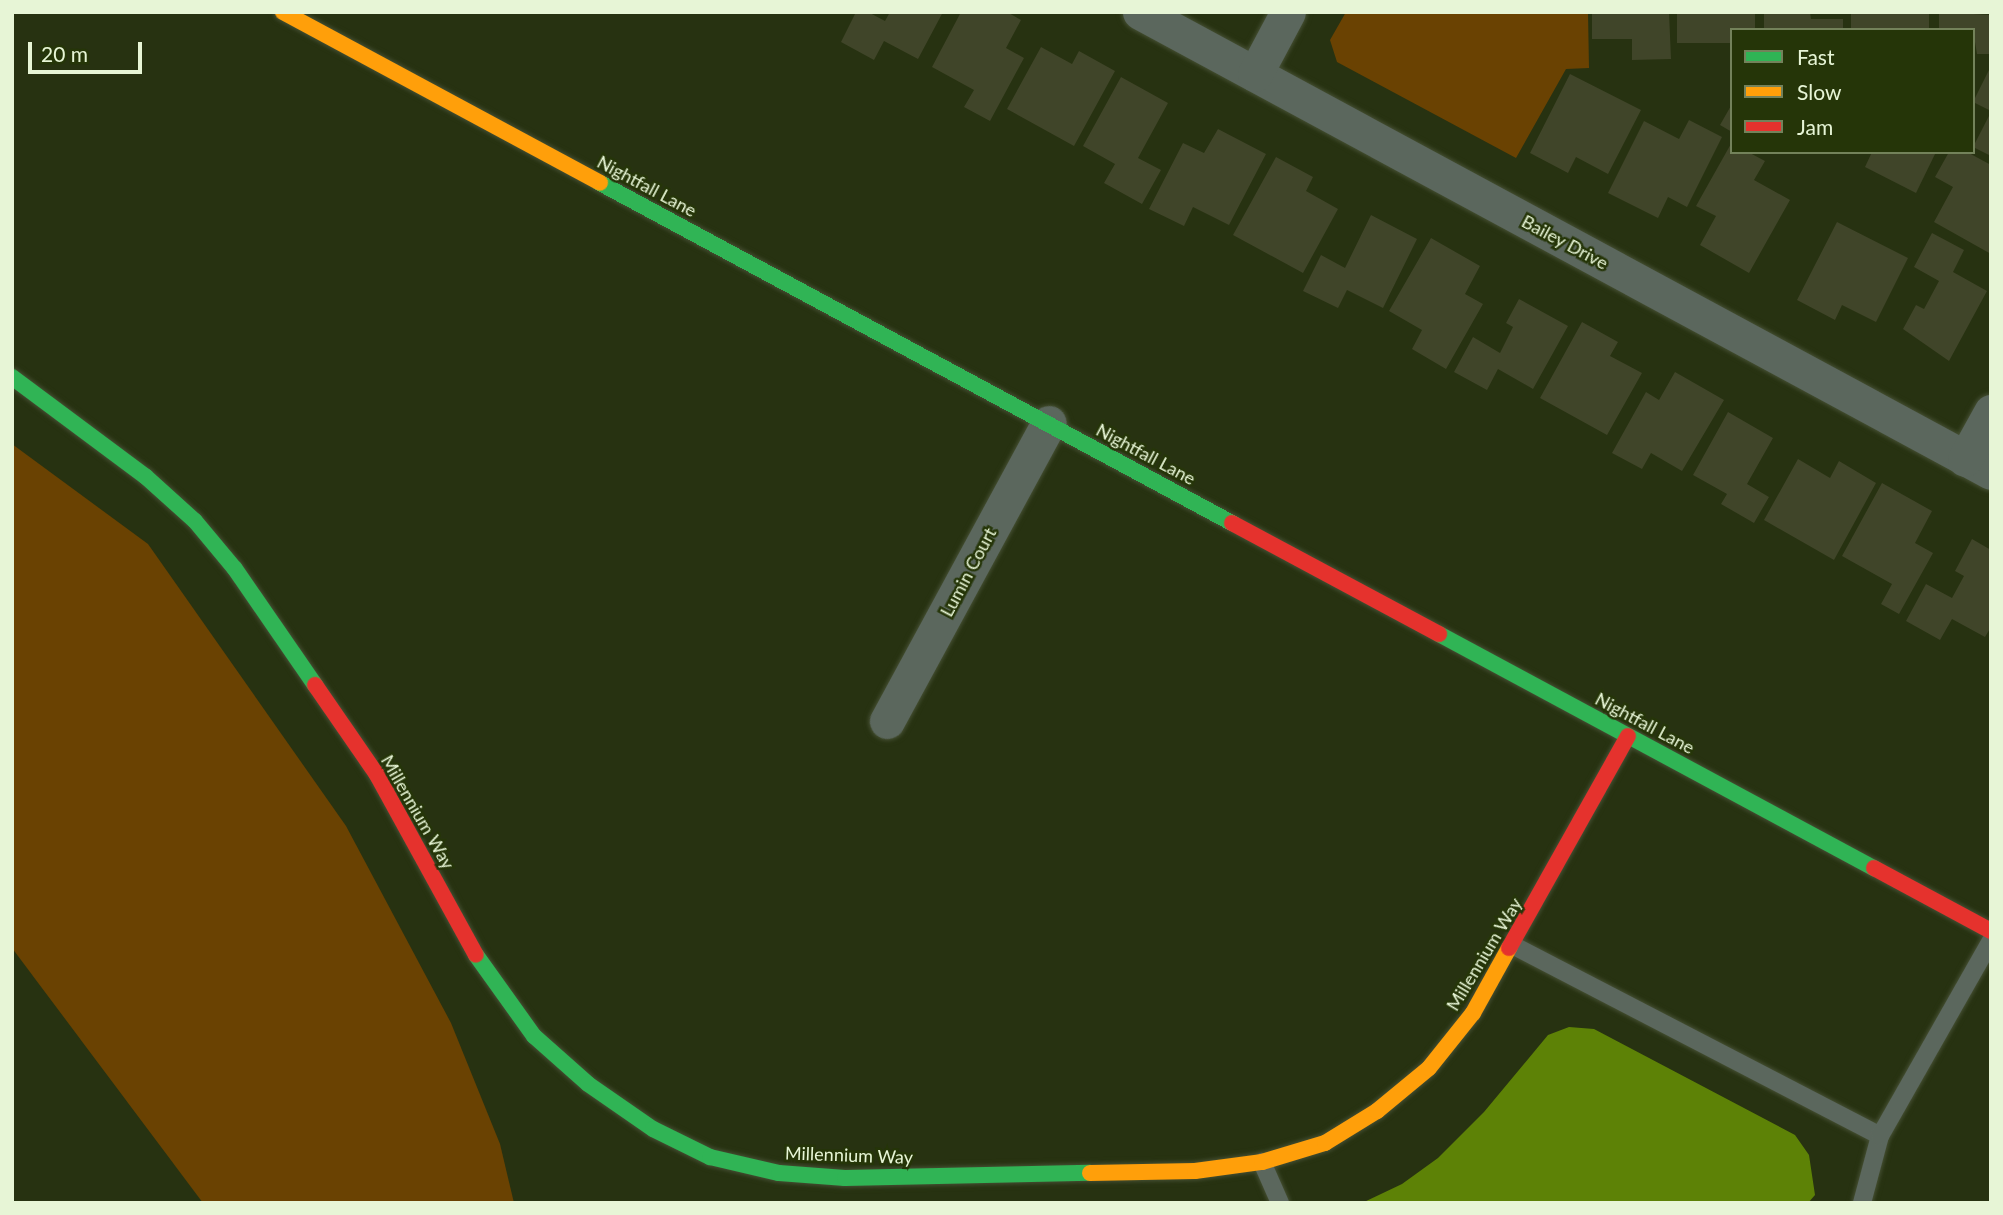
<!DOCTYPE html>
<html>
<head>
<meta charset="utf-8">
<style>
  body { margin:0 }
  #map { position:relative; width:2003px; height:1215px; overflow:hidden; background:#273211; font-family:Lato,sans-serif }
  div>[style] { position:absolute }
  [style*='--x'] { left:calc(var(--x)*1px); top:calc(var(--y)*1px); width:calc(var(--w)*1px); rotate:calc(var(--a)*1deg) }
  .green>* { inset:0; background:#6a4202 }
  .water>* { inset:0; background:#5d8206 }
  .building>* { inset:0; background:#404529; transform-origin:0 0 }
  .roads { filter:drop-shadow(0 0 2px #454f33) drop-shadow(0 0 2px #454f33) }
  .lane>* { height:18px; margin:-9px; padding:0 9px; transform-origin:9px; border-radius:9px; background:#5b675d }
  .street>* { height:35px; margin:-17.5px; padding:0 17.5px; transform-origin:17.5px; border-radius:17.5px; background:#5b675d }
  .fast>* { height:16px; margin:-8px; padding:0 8px; transform-origin:8px; border-radius:8px; background:#30b455 }
  .slow>* { height:16px; margin:-8px; padding:0 8px; transform-origin:8px; border-radius:8px; background:#ff9f0a }
  .jam>* { height:16px; margin:-8px; padding:0 8px; transform-origin:8px; border-radius:8px; background:#e5322d }
  span { translate:-50% -50%; white-space:nowrap; text-align:center; line-height:1.15; -webkit-text-stroke:5px #253508; paint-order:stroke }
  .street-label { font-size:18px; color:#e7f5d6 }
  .frame { position:absolute; inset:0; border:14px solid #e7f5d6; pointer-events:none }
  .legend { position:absolute; left:1730px; top:28px; width:245px; height:126px; box-sizing:border-box; background:#253508; border:2px solid #73825a; margin:0; padding:9px 12px; list-style:none; font-size:21px; color:#e7f5d6 }
  .legend li { display:flex; align-items:center; gap:14px; height:35px }
  .legend b { width:35px; border:2px solid #73825a }
  .scale { position:absolute; left:28px; top:42px; width:114px; height:32px; box-sizing:border-box; border:4px solid #e7f5d6; border-top:0; padding-left:9px; font-size:21px; line-height:24px; white-space:nowrap; color:#e7f5d6; -webkit-text-stroke:5px #253508; paint-order:stroke }
</style>
</head>
<body>
<div id="map">
  <div class="green">
    <div style="clip-path:polygon(1346px 12px,1588px 12px,1589px 68px,1566px 69px,1516px 158px,1337px 62px,1330px 40px)"></div>
    <div style="clip-path:polygon(12px 444px,148px 544px,346px 826px,451px 1023px,500px 1144px,514px 1203px,203px 1203px,12px 948px)"></div>
  </div>
  <div class="water">
    <div style="clip-path:polygon(1569px 1027px,1594px 1029px,1795px 1135px,1809px 1155px,1815px 1195px,1808px 1203px,1362px 1203px,1402px 1184px,1438px 1158px,1484px 1112px,1548px 1035px)"></div>
  </div>
  <div class="building">
    <div style="clip-path:polygon(856px 12px,868px 12px,885px 21px,890px 12px,943px 12px,918px 59px,884px 41px,874px 60px,841px 42px)"></div>
    <div style="clip-path:polygon(961px 12px,1007px 12px,1021px 20px,1006px 48px,1024px 58px,990px 121px,964px 107px,974px 90px,932px 67px)"></div>
    <div style="clip-path:polygon(1592px 12px,1669px 12px,1671px 59px,1632px 60px,1632px 39px,1592px 39px)"></div>
    <div style="clip-path:polygon(1677px 12px,1755px 12px,1755px 30px,1732px 30px,1732px 43px,1677px 43px)"></div>
    <div style="clip-path:polygon(1764px 12px,1810px 12px,1811px 19px,1843px 19px,1843px 30px,1764px 30px)"></div>
    <div style="left:1851px;top:12px;width:78px;height:18px"></div>
    <div style="clip-path:polygon(1939px 12px,1991px 15px,1991px 54px,1977px 54px,1973px 30px,1939px 30px)"></div>
    <div style="clip-path:polygon(1041px 47px,1072px 64px,1079px 51px,1115px 71px,1074px 146px,1007px 109px)"></div>
    <div style="clip-path:polygon(1991px 66px,1991px 111px,1973px 102px)"></div>
    <div style="clip-path:polygon(1570px 74px,1641px 110px,1608px 174px,1576px 157px,1568px 173px,1530px 153px)"></div>
    <div style="clip-path:polygon(1121px 77px,1168px 103px,1138px 158px,1161px 170px,1142px 204px,1104px 183px,1115px 164px,1083px 146px)"></div>
    <div style="clip-path:polygon(1732px 104px,1732px 132px,1720px 125px)"></div>
    <div style="clip-path:polygon(1991px 112px,1991px 156px,1973px 147px)"></div>
    <div style="clip-path:polygon(1689px 120px,1722px 137px,1687px 207px,1668px 197px,1658px 218px,1608px 193px,1644px 121px,1679px 139px)"></div>
    <div style="clip-path:polygon(1218px 129px,1266px 154px,1229px 225px,1193px 207px,1184px 226px,1149px 209px,1183px 143px,1204px 153px)"></div>
    <div style="clip-path:polygon(1732px 142px,1732px 152px,1748px 152px,1765px 161px,1754px 180px,1790px 200px,1749px 273px,1700px 245px,1716px 216px,1696px 206px)"></div>
    <div style="clip-path:polygon(1872px 152px,1936px 152px,1916px 193px,1865px 167px)"></div>
    <div style="clip-path:polygon(1949px 152px,1967px 152px,1991px 165px,1991px 254px,1934px 222px,1953px 187px,1935px 177px)"></div>
    <div style="clip-path:polygon(1276px 157px,1313px 177px,1306px 191px,1338px 209px,1303px 273px,1233px 235px)"></div>
    <div style="clip-path:polygon(1371px 215px,1417px 239px,1383px 308px,1347px 290px,1338px 308px,1303px 291px,1321px 255px,1345px 268px)"></div>
    <div style="clip-path:polygon(1837px 222px,1908px 258px,1876px 322px,1842px 305px,1835px 320px,1797px 300px)"></div>
    <div style="clip-path:polygon(1932px 233px,1964px 250px,1953px 272px,1987px 291px,1949px 361px,1903px 329px,1916px 305px,1924px 309px,1939px 281px,1914px 267px)"></div>
    <div style="clip-path:polygon(1431px 238px,1480px 266px,1465px 294px,1483px 304px,1446px 369px,1412px 349px,1422px 330px,1389px 311px)"></div>
    <div style="clip-path:polygon(1519px 299px,1568px 326px,1533px 389px,1498px 369px,1487px 390px,1454px 372px,1473px 337px,1500px 353px,1513px 327px,1506px 323px)"></div>
    <div style="clip-path:polygon(1582px 322px,1618px 342px,1610px 356px,1642px 373px,1607px 435px,1540px 398px)"></div>
    <div style="clip-path:polygon(1675px 372px,1724px 400px,1682px 471px,1651px 453px,1642px 469px,1612px 453px,1646px 392px,1659px 400px)"></div>
    <div style="clip-path:polygon(1728px 412px,1773px 438px,1747px 484px,1769px 497px,1754px 523px,1721px 504px,1727px 494px,1693px 475px)"></div>
    <div style="clip-path:polygon(1798px 459px,1830px 478px,1839px 461px,1876px 483px,1834px 560px,1764px 520px)"></div>
    <div style="clip-path:polygon(1882px 483px,1932px 511px,1915px 543px,1933px 553px,1899px 614px,1881px 604px,1892px 584px,1842px 556px)"></div>
    <div style="clip-path:polygon(1972px 539px,1991px 550px,1991px 627px,1985px 637px,1952px 619px,1940px 640px,1906px 621px,1926px 584px,1952px 598px,1964px 576px,1955px 571px)"></div>
  </div>
  <div class="roads">
    <div class="lane">
      <div style="--x:1514;--y:946;--w:412;--a:27.4"></div>
      <div style="--x:1262;--y:1162;--w:45;--a:66.3"></div>
      <div style="--x:1862;--y:1203;--w:69;--a:-75"></div>
      <div style="--x:1880;--y:1136;--w:224;--a:-60.4"></div>
    </div>
    <div class="street">
      <div style="--x:1140;--y:12;--w:967;--a:28.39"></div>
      <div style="--x:1255;--y:74;--w:70;--a:-62"></div>
      <div style="--x:1965;--y:459;--w:54;--a:-61"></div>
      <div style="--x:887;--y:721;--w:339;--a:-61.5"></div>
    </div>
    <div class="fast">
      <div style="--x:600;--y:183;--w:718;--a:28.28"></div>
      <div style="--x:12;--y:377;--w:166;--a:36.7"></div>
      <div style="--x:145;--y:476;--w:67;--a:42"></div>
      <div style="--x:195;--y:521;--w:62;--a:50.2"></div>
      <div style="--x:235;--y:569;--w:141;--a:55.4"></div>
      <div style="--x:1439;--y:634;--w:494;--a:28.3"></div>
      <div style="--x:476;--y:955;--w:100;--a:54.4"></div>
      <div style="--x:534;--y:1036;--w:72;--a:41.6"></div>
      <div style="--x:588;--y:1084;--w:79;--a:34.7"></div>
      <div style="--x:653;--y:1129;--w:64;--a:26.2"></div>
      <div style="--x:710;--y:1157;--w:71;--a:13.1"></div>
      <div style="--x:779;--y:1173;--w:66;--a:4.3"></div>
      <div style="--x:845;--y:1178;--w:245;--a:-1.2"></div>
    </div>
    <div class="slow">
      <div style="--x:283;--y:12;--w:360;--a:28.3"></div>
      <div style="--x:1090;--y:1173;--w:105;--a:-1.1"></div>
      <div style="--x:1195;--y:1171;--w:68;--a:-7.7"></div>
      <div style="--x:1262;--y:1162;--w:66;--a:-16.8"></div>
      <div style="--x:1325;--y:1143;--w:61;--a:-31.6"></div>
      <div style="--x:1377;--y:1111;--w:67;--a:-39.6"></div>
      <div style="--x:1429;--y:1068;--w:70;--a:-51.3"></div>
      <div style="--x:1473;--y:1013;--w:74;--a:-61"></div>
    </div>
    <div class="jam">
      <div style="--x:1232;--y:523;--w:235;--a:28.2"></div>
      <div style="--x:315;--y:685;--w:109;--a:55.4"></div>
      <div style="--x:377;--y:775;--w:205;--a:61.2"></div>
      <div style="--x:1874;--y:868;--w:133;--a:28.3"></div>
      <div style="--x:1509;--y:948;--w:243;--a:-60.7"></div>
    </div>
  </div>
  <div class="street-label">
    <span style="left:647px;top:186px;rotate:28deg">Nightfall Lane</span>
    <span style="left:1565px;top:242px;rotate:28deg">Bailey Drive</span>
    <span style="left:1146px;top:454px;rotate:28deg">Nightfall Lane</span>
    <span style="left:968px;top:572px;rotate:-62deg">Lumin Court</span>
    <span style="left:1645px;top:723px;rotate:28deg">Nightfall Lane</span>
    <span style="left:418px;top:812px;rotate:60deg">Millennium Way</span>
    <span style="left:1484px;top:954px;rotate:-59deg">Millennium Way</span>
    <span style="left:849px;top:1155px;rotate:2deg">Millennium Way</span>
  </div>
  <div class="frame"></div>
  <ul class="legend">
  <li><b style="height:9px;background:#30b455"></b>Fast</li>
  <li><b style="height:9px;background:#ff9f0a"></b>Slow</li>
  <li><b style="height:9px;background:#e5322d"></b>Jam</li>
  </ul>
  <div class="scale">20 m</div>
</div>
</body>
</html>
